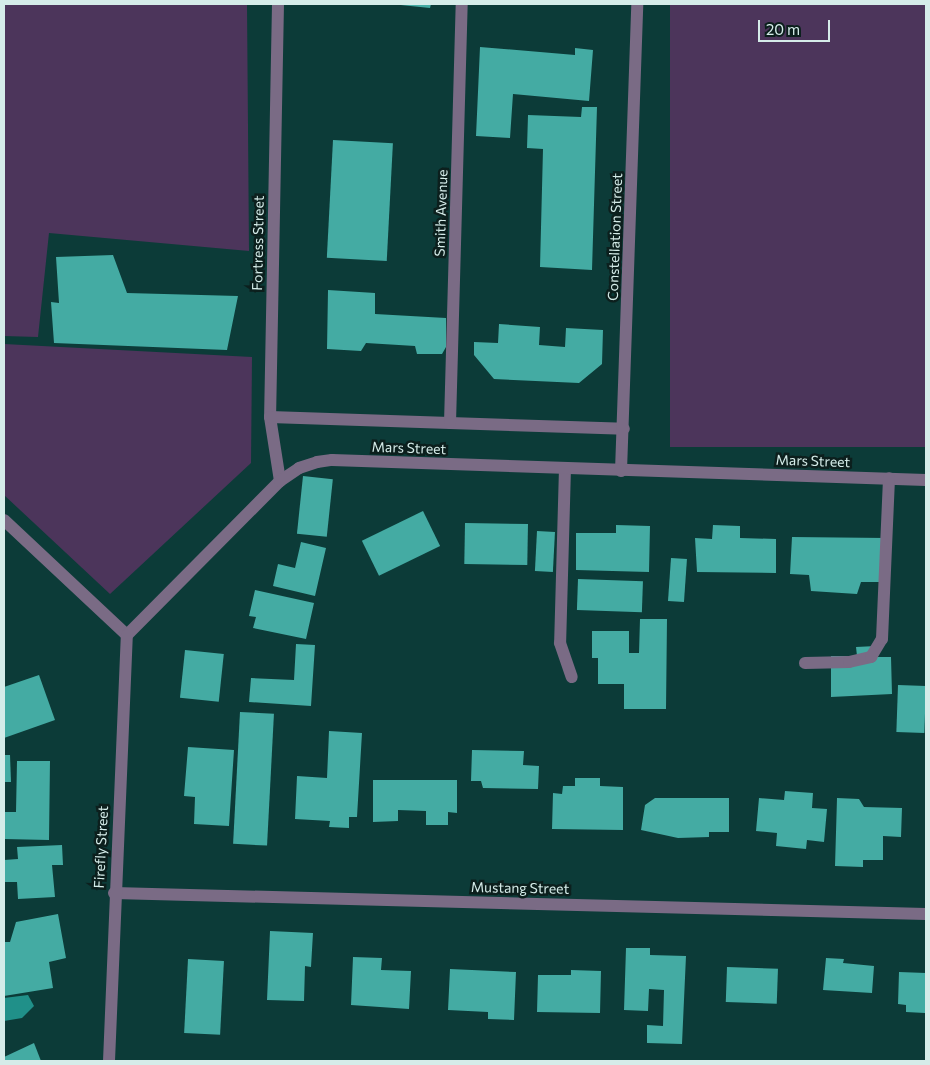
<!DOCTYPE html>
<html>
<head>
<meta charset="utf-8">
<style>
  body { margin:0 }
  #map { position:relative; width:930px; height:1065px; overflow:hidden; background:#0c3b38; font-family:Commissioner,sans-serif }
  div>[style] { position:absolute }
  [style*='--x'] { left:calc(var(--x)*1px); top:calc(var(--y)*1px); width:calc(var(--w)*1px); rotate:calc(var(--a)*1deg) }
  .green>* { inset:0; background:#4c355b; transform-origin:0 0 }
  .water>* { inset:0; background:#209089 }
  .building>* { inset:0; background:#44aba3; transform-origin:0 0 }
  .minor>* { height:12px; margin:-6px; padding:0 6px; transform-origin:6px; border-radius:6px; background:#7a6b85 }
  span { translate:-50% -50%; white-space:nowrap; text-align:center; line-height:1.15; -webkit-text-stroke:5px #0c1f1d; paint-order:stroke }
  .street-label { font-size:14px; color:#d5ece9 }
  .frame { position:absolute; inset:0; border:5px solid #d5ece9; pointer-events:none }
  .scale { position:absolute; left:758px; top:20px; width:72px; height:22px; box-sizing:border-box; border:2px solid #d5ece9; border-top:0; padding-left:6px; font-size:15px; line-height:18px; white-space:nowrap; color:#d5ece9; -webkit-text-stroke:4px #0c1f1d; paint-order:stroke }
</style>
</head>
<body>
<div id="map">
  <div class="green">
    <div style="clip-path:polygon(4px 4px,247px 4px,249px 251px,49px 233px,38px 337px,4px 336px)"></div>
    <div style="left:670px;top:4px;width:256px;height:443px"></div>
    <div style="clip-path:polygon(4px 344px,252px 357px,251px 463px,110px 594px,4px 495px)"></div>
  </div>
  <div class="water">
    <div style="clip-path:polygon(28px 995px,34px 1006px,22px 1018px,4px 1021px,4px 998px)"></div>
  </div>
  <div class="building">
    <div style="clip-path:polygon(391px 4px,431px 4px,430px 8px)"></div>
    <div style="clip-path:polygon(480px 47px,575px 55px,575px 48px,593px 50px,589px 101px,513px 94px,510px 138px,476px 136px)"></div>
    <div style="clip-path:polygon(582px 107px,597px 107px,592px 270px,540px 267px,543px 149px,527px 148px,528px 115px,581px 117px)"></div>
    <div style="left:333px;top:140px;width:60px;height:118px;rotate:3deg"></div>
    <div style="clip-path:polygon(113px 255px,127px 293px,238px 296px,227px 350px,54px 343px,51px 302px,59px 303px,56px 257px)"></div>
    <div style="clip-path:polygon(328px 290px,375px 293px,375px 314px,446px 318px,446px 347px,442px 354px,417px 354px,415px 346px,366px 343px,361px 351px,327px 349px)"></div>
    <div style="clip-path:polygon(499px 324px,540px 327px,539px 345px,565px 347px,566px 328px,603px 330px,602px 364px,579px 383px,494px 379px,474px 355px,474px 342px,498px 343px)"></div>
    <div style="left:303px;top:476px;width:30px;height:58px;rotate:6deg"></div>
    <div style="left:423px;top:511px;width:39px;height:68px;rotate:64deg"></div>
    <div style="left:465px;top:523px;width:63px;height:41px;rotate:1deg"></div>
    <div style="clip-path:polygon(616px 525px,650px 526px,649px 572px,576px 570px,576px 533px,616px 533px)"></div>
    <div style="clip-path:polygon(713px 525px,740px 526px,740px 538px,776px 539px,776px 573px,697px 572px,695px 538px,712px 539px)"></div>
    <div style="left:537px;top:531px;width:18px;height:40px;rotate:3deg"></div>
    <div style="clip-path:polygon(792px 537px,886px 538px,883px 582px,861px 582px,857px 594px,811px 591px,809px 575px,790px 574px)"></div>
    <div style="clip-path:polygon(301px 542px,326px 548px,315px 596px,273px 586px,278px 564px,295px 568px)"></div>
    <div style="left:671px;top:558px;width:16px;height:43px;rotate:4deg"></div>
    <div style="left:578px;top:579px;width:65px;height:31px;rotate:2deg"></div>
    <div style="clip-path:polygon(255px 590px,314px 603px,306px 639px,253px 628px,256px 617px,249px 616px)"></div>
    <div style="clip-path:polygon(640px 619px,667px 619px,666px 709px,624px 709px,624px 684px,598px 684px,598px 658px,592px 658px,592px 631px,629px 631px,629px 653px,639px 653px)"></div>
    <div style="clip-path:polygon(296px 644px,315px 645px,311px 706px,249px 702px,251px 678px,294px 680px)"></div>
    <div style="clip-path:polygon(876px 646px,876px 657px,891px 657px,892px 694px,831px 697px,831px 656px,857px 656px,856px 647px)"></div>
    <div style="left:185px;top:650px;width:39px;height:48px;rotate:6deg"></div>
    <div style="clip-path:polygon(39px 675px,55px 720px,4px 738px,4px 687px)"></div>
    <div style="left:898px;top:685px;width:28px;height:47px;rotate:2deg"></div>
    <div style="left:240px;top:712px;width:34px;height:132px;rotate:3deg"></div>
    <div style="clip-path:polygon(329px 731px,362px 733px,357px 817px,349px 817px,349px 828px,329px 827px,330px 821px,295px 819px,297px 776px,327px 778px)"></div>
    <div style="clip-path:polygon(188px 747px,234px 750px,229px 826px,194px 824px,195px 797px,184px 796px)"></div>
    <div style="clip-path:polygon(472px 750px,524px 751px,523px 765px,539px 766px,538px 789px,483px 788px,481px 781px,471px 781px)"></div>
    <div style="clip-path:polygon(4px 755px,10px 755px,11px 782px,4px 782px)"></div>
    <div style="clip-path:polygon(17px 761px,50px 761px,49px 840px,4px 839px,4px 812px,16px 812px)"></div>
    <div style="clip-path:polygon(575px 778px,600px 778px,600px 786px,623px 787px,623px 830px,552px 829px,553px 793px,562px 794px,563px 786px,575px 786px)"></div>
    <div style="clip-path:polygon(373px 780px,457px 780px,457px 813px,448px 812px,448px 825px,426px 825px,426px 811px,398px 810px,398px 821px,373px 822px)"></div>
    <div style="clip-path:polygon(785px 791px,813px 793px,812px 808px,827px 809px,824px 842px,807px 840px,806px 849px,776px 846px,777px 833px,756px 831px,759px 798px,784px 800px)"></div>
    <div style="clip-path:polygon(655px 798px,729px 798px,729px 832px,709px 832px,709px 837px,678px 838px,641px 830px,645px 805px)"></div>
    <div style="clip-path:polygon(837px 798px,859px 799px,864px 807px,902px 808px,901px 837px,883px 836px,883px 860px,863px 860px,863px 867px,835px 866px)"></div>
    <div style="clip-path:polygon(62px 845px,63px 865px,52px 865px,55px 897px,18px 899px,17px 882px,4px 882px,4px 860px,18px 859px,17px 847px)"></div>
    <div style="clip-path:polygon(58px 914px,66px 958px,49px 962px,53px 988px,4px 996px,4px 942px,10px 942px,16px 922px)"></div>
    <div style="clip-path:polygon(270px 931px,313px 933px,311px 967px,305px 966px,304px 1001px,267px 1000px)"></div>
    <div style="clip-path:polygon(626px 948px,650px 948px,650px 955px,686px 956px,682px 1044px,647px 1043px,647px 1025px,663px 1026px,664px 990px,649px 989px,648px 1011px,624px 1010px)"></div>
    <div style="clip-path:polygon(353px 957px,382px 958px,381px 970px,411px 971px,409px 1009px,351px 1005px)"></div>
    <div style="clip-path:polygon(826px 958px,844px 959px,843px 963px,874px 966px,872px 993px,823px 990px)"></div>
    <div style="left:188px;top:959px;width:36px;height:74px;rotate:3deg"></div>
    <div style="left:727px;top:967px;width:51px;height:35px;rotate:2deg"></div>
    <div style="clip-path:polygon(450px 969px,516px 972px,514px 1020px,488px 1019px,488px 1012px,448px 1010px)"></div>
    <div style="clip-path:polygon(571px 970px,601px 971px,600px 1013px,537px 1012px,538px 975px,571px 975px)"></div>
    <div style="clip-path:polygon(899px 972px,926px 973px,925px 1013px,906px 1012px,906px 1005px,898px 1004px)"></div>
    <div style="clip-path:polygon(34px 1043px,41px 1061px,4px 1061px,4px 1057px)"></div>
  </div>
  <div class="minor">
    <div style="--x:278;--y:4;--w:413;--a:91.1"></div>
    <div style="--x:270;--y:417;--w:65;--a:81.1"></div>
    <div style="--x:270;--y:417;--w:354;--a:1.9"></div>
    <div style="--x:450;--y:423;--w:419;--a:-88.4"></div>
    <div style="--x:565;--y:468;--w:175;--a:91.6"></div>
    <div style="--x:560;--y:643;--w:36;--a:71"></div>
    <div style="--x:621;--y:471;--w:467;--a:-88"></div>
    <div style="--x:4;--y:520;--w:168;--a:43.1"></div>
    <div style="--x:127;--y:635;--w:217;--a:-45.2"></div>
    <div style="--x:280;--y:481;--w:23;--a:-34"></div>
    <div style="--x:299;--y:468;--w:19;--a:-18"></div>
    <div style="--x:317;--y:462;--w:15;--a:-8"></div>
    <div style="--x:332;--y:460;--w:594;--a:1.93"></div>
    <div style="--x:805;--y:663;--w:44;--a:-1.3"></div>
    <div style="--x:849;--y:662;--w:23;--a:-13"></div>
    <div style="--x:871;--y:657;--w:21;--a:-59"></div>
    <div style="--x:882;--y:639;--w:161;--a:-87.5"></div>
    <div style="--x:114;--y:893;--w:812;--a:1.48"></div>
    <div style="--x:109;--y:1061;--w:426;--a:-87.6"></div>
  </div>
  <div class="street-label">
    <span style="left:441px;top:213px;rotate:-88deg">Smith Avenue</span>
    <span style="left:615px;top:237px;rotate:-88deg">Constellation Street</span>
    <span style="left:258px;top:243px;rotate:-89deg">Fortress Street</span>
    <span style="left:409px;top:448px;rotate:2deg">Mars Street</span>
    <span style="left:813px;top:461px;rotate:2deg">Mars Street</span>
    <span style="left:101px;top:847px;rotate:-87deg">Firefly Street</span>
    <span style="left:520px;top:888px;rotate:1deg">Mustang Street</span>
  </div>
  <div class="frame"></div>
  <div class="scale">20 m</div>
</div>
</body>
</html>
